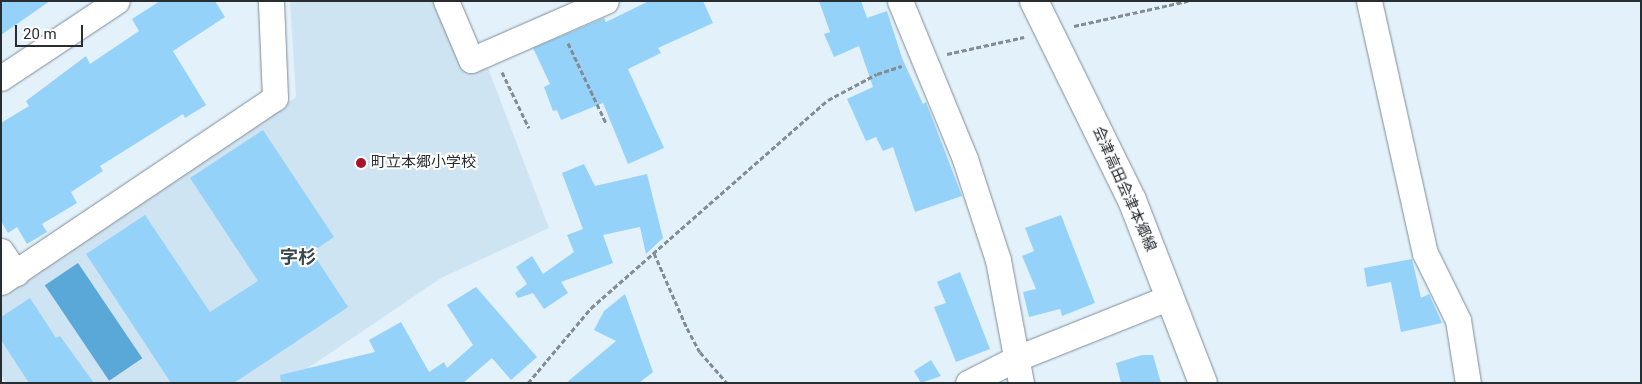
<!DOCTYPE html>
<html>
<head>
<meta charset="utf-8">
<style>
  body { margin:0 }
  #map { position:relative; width:1642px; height:384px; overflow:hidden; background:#e3f1fb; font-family:Roboto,"Noto Sans JP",sans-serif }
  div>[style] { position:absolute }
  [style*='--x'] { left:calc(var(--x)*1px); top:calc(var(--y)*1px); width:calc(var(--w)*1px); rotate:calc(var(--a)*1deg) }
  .built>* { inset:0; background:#cfe4f2 }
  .water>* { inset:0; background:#5aa8d7; transform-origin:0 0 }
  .building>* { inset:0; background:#95d2f9 }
  .path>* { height:3px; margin-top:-1.5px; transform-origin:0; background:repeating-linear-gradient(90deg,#828c93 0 5px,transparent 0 7.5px) }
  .roads { filter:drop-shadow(0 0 1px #7f8c95) drop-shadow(0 0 1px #7f8c95) }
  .minor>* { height:25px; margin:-12.5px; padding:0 12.5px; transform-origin:12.5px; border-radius:12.5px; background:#fff }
  .secondary>* { height:28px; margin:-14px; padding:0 14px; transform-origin:14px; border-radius:14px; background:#fff }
  .dots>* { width:14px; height:14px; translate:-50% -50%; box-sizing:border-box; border:2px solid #fff; border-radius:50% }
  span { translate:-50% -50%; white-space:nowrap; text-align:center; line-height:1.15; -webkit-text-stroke:4px #fff; paint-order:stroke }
  .poi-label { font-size:15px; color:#282d31 }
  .left { translate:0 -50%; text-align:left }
  .street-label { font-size:15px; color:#282d31 }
  .quarter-label { font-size:18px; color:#3a464d; font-weight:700 }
  .frame { position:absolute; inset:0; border:2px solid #282d31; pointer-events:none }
  .scale { position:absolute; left:15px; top:25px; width:68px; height:22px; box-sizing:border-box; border:2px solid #282d31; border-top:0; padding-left:6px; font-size:15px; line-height:18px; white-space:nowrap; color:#282d31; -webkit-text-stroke:4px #fff; paint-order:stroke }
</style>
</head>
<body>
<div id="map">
  <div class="built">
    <div style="clip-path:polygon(290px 1px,439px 1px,467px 74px,488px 68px,549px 228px,441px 278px,286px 383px,6px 383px,1px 375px,1px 292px,296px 97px)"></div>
  </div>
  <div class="water">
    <div style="left:78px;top:263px;width:115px;height:40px;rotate:56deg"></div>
  </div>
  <div class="building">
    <div style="clip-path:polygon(1px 1px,50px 1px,1px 35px)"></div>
    <div style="clip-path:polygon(160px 1px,215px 1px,225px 17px,173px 51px,206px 105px,185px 118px,183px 114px,100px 166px,103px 171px,71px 192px,77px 203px,42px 224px,47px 232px,27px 244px,17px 227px,8px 233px,1px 221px,1px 123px,29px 106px,26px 101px,86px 56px,90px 64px,139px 31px,132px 19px)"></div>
    <div style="clip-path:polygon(649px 1px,703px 1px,713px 23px,658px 48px,661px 53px,628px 69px,664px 148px,628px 164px,603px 103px,561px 120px,557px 110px,553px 111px,544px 87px,550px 84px,533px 48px,604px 18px,606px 22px)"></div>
    <div style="clip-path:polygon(819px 1px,861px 1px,867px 18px,887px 11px,902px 58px,923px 104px,926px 102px,962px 196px,915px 212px,893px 147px,883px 151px,876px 137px,866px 141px,847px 99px,873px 87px,859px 46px,834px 57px,824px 34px,830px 32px)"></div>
    <div style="clip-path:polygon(263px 130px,334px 237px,312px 252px,348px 307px,234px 383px,171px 383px,86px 254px,145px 215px,210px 312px,258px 281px,190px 178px)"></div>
    <div style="clip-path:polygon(584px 164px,595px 186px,647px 174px,663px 238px,646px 254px,640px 227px,603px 235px,613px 263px,561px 282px,568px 293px,544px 309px,533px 293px,518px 298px,515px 293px,527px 284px,516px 267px,532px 256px,543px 274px,574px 252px,567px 235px,583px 229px,562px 173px)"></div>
    <div style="clip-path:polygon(1061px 215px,1095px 303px,1062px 316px,1060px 309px,1029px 317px,1023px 292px,1036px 289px,1022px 256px,1034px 251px,1025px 228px)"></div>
    <div style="clip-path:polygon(1412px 259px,1421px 298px,1429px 294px,1442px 323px,1401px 332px,1391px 282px,1367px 287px,1364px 268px)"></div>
    <div style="clip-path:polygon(960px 272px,990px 349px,956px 362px,934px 307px,946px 303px,937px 282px)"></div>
    <div style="clip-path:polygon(476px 287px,537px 357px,511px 380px,492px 358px,463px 383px,281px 383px,280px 375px,375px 352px,369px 340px,401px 322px,429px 372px,444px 362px,447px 368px,473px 345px,447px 305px)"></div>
    <div style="clip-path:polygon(625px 294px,653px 372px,639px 383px,566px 383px,616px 341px,594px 330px,604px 311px)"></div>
    <div style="clip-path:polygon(30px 298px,56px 338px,60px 336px,94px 383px,29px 383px,1px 340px,1px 317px)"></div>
    <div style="clip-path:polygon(1142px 355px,1153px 355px,1161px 383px,1121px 383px,1116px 363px)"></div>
    <div style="clip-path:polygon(931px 360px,941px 376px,921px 383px,914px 371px)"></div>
  </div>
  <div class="path">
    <div style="--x:1074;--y:26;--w:117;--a:-12.4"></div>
    <div style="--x:568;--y:43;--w:89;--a:64.6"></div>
    <div style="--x:947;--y:54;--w:79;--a:-12.4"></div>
    <div style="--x:502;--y:72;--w:62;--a:64.3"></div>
    <div style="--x:654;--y:253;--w:82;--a:66.3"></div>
    <div style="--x:687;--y:328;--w:27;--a:62"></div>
    <div style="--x:700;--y:352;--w:41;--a:48.9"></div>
    <div style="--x:528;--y:383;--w:98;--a:-50"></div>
    <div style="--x:591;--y:308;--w:315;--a:-41.3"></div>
    <div style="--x:828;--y:100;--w:55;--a:-28"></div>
    <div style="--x:877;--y:74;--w:26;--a:-18"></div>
  </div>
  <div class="roads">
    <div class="minor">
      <div style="--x:446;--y:1;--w:64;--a:67"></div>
      <div style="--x:471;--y:60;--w:147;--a:-23.6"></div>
      <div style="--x:900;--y:1;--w:171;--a:67.6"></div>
      <div style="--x:965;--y:159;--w:106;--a:71.9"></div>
      <div style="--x:998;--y:260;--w:125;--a:79.4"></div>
      <div style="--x:1369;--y:1;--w:258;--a:77.5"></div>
      <div style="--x:1425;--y:253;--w:75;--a:63.8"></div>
      <div style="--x:1458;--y:320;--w:64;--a:81"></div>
      <div style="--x:1;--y:78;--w:139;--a:-33.6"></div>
      <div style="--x:1;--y:251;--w:27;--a:56"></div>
      <div style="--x:1;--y:282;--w:330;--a:-33.9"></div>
      <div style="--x:275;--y:98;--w:97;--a:-92.4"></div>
      <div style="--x:968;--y:383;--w:53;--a:-27.1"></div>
      <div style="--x:1015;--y:359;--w:167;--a:-21.8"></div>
    </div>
    <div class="secondary">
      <div style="--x:1034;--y:1;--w:222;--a:63.8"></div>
      <div style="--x:1132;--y:200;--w:196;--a:68.8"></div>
    </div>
  </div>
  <div class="dots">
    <div style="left:361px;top:163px;background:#a91228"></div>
  </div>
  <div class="poi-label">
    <span class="left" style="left:371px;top:163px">町立本郷小学校</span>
  </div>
  <div class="street-label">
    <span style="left:1124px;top:189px;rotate:66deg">会津高田会津本郷線</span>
  </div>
  <div class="quarter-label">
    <span style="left:298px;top:257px">字杉</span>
  </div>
  <div class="frame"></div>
  <div class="scale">20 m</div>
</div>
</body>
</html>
